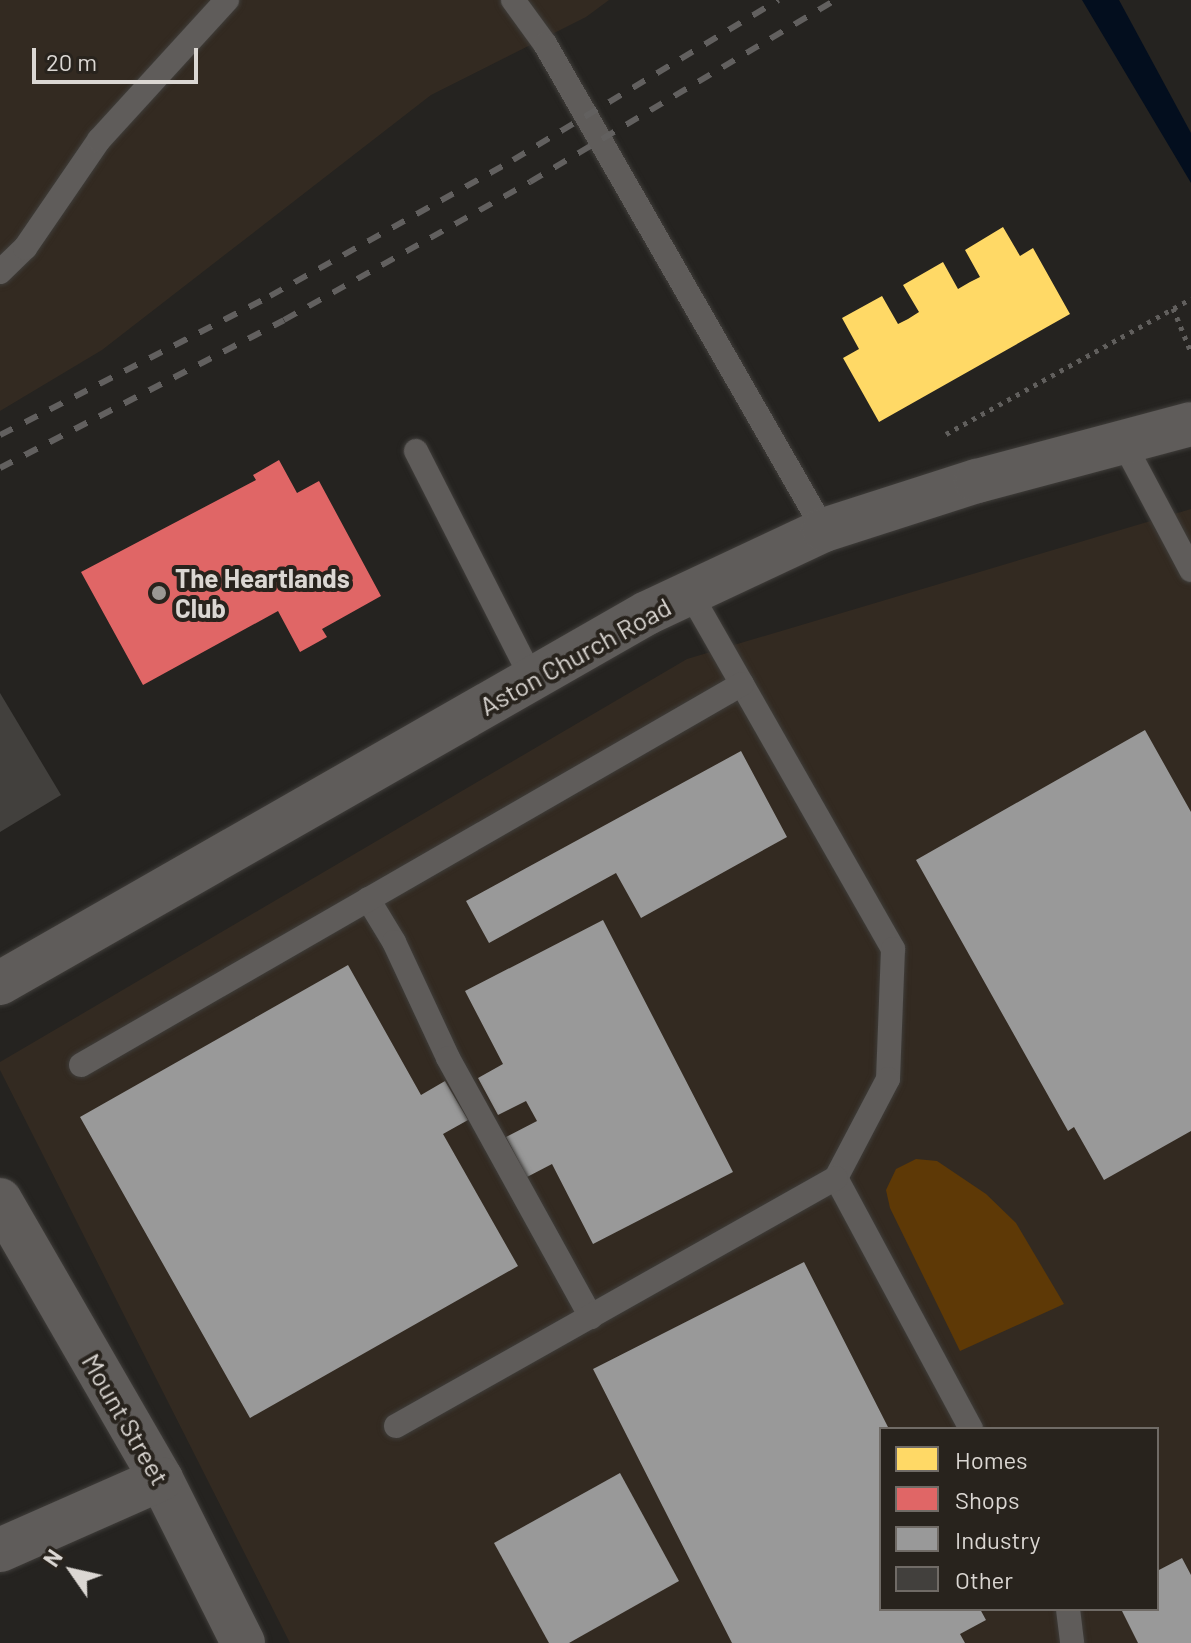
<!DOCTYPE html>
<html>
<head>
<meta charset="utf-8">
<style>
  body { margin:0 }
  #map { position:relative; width:1191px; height:1643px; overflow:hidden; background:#252320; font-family:Barlow,sans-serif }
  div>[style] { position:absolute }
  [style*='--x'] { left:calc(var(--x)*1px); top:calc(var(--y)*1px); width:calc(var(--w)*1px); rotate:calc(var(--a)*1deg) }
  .built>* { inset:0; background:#332a21 }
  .green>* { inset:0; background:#5e3906 }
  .water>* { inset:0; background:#030e1e }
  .homes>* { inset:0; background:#ffd966 }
  .shops>* { inset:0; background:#e06666 }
  .industry>* { inset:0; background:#999 }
  .building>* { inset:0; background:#42403d }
  .path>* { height:5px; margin-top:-2.5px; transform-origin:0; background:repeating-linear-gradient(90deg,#615f5d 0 4px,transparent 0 10px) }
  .roads { filter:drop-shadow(0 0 2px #3f3d3a) drop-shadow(0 0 2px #3f3d3a) }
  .lane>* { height:24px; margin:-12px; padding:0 12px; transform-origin:12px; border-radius:12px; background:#5f5c5a }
  .street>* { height:44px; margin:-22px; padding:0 22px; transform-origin:22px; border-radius:22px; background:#5f5c5a }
  .rail>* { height:6px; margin-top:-3px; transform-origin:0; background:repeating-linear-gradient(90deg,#62605f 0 14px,transparent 0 28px) }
  .dots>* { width:22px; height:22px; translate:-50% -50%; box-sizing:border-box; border:4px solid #28231d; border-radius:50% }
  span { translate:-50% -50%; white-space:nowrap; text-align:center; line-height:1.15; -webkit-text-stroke:8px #28231d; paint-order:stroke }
  .poi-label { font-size:26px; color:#dbd7d3; font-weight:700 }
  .left { translate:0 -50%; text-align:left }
  .street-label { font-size:26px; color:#dbd7d3 }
  .legend { position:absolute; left:879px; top:1427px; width:280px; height:184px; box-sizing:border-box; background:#28231d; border:2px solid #706b66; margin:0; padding:10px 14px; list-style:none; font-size:24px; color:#dbd7d3 }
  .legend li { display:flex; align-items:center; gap:16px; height:40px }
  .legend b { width:40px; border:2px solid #706b66 }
  .north { position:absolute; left:32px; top:1531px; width:80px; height:80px; -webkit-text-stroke:6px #28231d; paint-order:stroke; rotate:304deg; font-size:22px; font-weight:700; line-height:32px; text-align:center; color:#dbd7d3 }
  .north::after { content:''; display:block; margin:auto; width:28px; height:36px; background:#dbd7d3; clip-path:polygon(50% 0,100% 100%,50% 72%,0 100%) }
  .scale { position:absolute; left:32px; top:48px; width:166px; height:36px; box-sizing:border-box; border:4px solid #dbd7d3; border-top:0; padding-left:10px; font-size:24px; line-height:28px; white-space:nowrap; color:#dbd7d3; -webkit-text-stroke:6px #28231d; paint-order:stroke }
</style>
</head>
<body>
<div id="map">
  <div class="built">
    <div style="clip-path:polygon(0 0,609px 0,586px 17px,431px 95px,102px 350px,0 411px)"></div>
    <div style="clip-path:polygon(evenodd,1191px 509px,1191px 1643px,290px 1643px,0 1070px,0 1062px,687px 659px,1191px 509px,881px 1429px,1157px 1429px,1157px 1609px,881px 1609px,881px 1429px)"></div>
  </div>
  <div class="green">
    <div style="clip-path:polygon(916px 1159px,937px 1161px,986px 1194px,1016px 1223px,1064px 1304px,960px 1351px,890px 1208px,886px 1190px,896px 1169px)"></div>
  </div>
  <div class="water">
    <div style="clip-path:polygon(1082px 0,1119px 0,1191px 133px,1191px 183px)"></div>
  </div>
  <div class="homes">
    <div style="clip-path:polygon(1003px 227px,1020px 256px,1033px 248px,1070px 314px,879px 422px,843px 358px,859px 349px,842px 318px,882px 296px,898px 324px,908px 319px,919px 312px,903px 285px,943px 262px,958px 289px,970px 282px,980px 277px,965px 250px)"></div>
  </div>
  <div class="shops">
    <div style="clip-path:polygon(279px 460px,297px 493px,319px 481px,381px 596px,322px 629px,327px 637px,300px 652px,278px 611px,143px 685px,81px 572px,256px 480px,253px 475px)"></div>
  </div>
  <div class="industry">
    <div style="clip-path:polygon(1145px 730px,1191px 812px,1191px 1131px,1104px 1180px,1074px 1127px,1068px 1131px,916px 860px)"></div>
    <div style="clip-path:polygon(741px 751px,787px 837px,641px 918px,616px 873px,489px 943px,466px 901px)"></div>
    <div style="clip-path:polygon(603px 920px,733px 1172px,593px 1244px,552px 1164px,527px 1177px,506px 1137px,537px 1121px,526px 1101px,498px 1115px,478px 1078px,503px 1064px,465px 991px)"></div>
    <div style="clip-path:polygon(348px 965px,421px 1095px,445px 1081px,468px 1120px,443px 1134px,518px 1266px,250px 1418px,80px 1117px)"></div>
    <div style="clip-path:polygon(804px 1262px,889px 1429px,881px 1429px,881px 1609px,980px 1609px,986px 1620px,960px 1634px,965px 1643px,732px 1643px,593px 1369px)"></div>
    <div style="clip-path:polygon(620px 1473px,679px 1581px,569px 1643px,549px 1643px,494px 1543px)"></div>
    <div style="clip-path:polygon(1182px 1558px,1191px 1575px,1191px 1643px,1138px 1643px,1121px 1609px,1157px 1609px,1157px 1571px)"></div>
  </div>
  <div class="building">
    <div style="clip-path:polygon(0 693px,61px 795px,0 832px)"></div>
  </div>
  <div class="path">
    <div style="--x:1173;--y:308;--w:48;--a:67.8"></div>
    <div style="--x:946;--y:434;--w:280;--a:-28.9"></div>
  </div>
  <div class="roads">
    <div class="lane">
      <div style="--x:513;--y:0;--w:54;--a:54"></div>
      <div style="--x:545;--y:44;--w:560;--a:60.14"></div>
      <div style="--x:0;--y:272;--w:35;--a:-44"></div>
      <div style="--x:25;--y:248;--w:131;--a:-55.6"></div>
      <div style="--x:99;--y:140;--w:190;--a:-47.6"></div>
      <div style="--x:1123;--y:442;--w:145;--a:62"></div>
      <div style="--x:416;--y:451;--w:256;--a:63"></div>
      <div style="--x:690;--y:593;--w:410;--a:60.3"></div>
      <div style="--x:893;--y:949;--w:130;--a:92.2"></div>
      <div style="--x:888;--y:1079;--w:112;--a:117.7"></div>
      <div style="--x:836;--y:1178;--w:285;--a:61.7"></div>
      <div style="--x:368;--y:899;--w:50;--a:58.8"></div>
      <div style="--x:394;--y:942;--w:128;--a:65"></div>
      <div style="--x:448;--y:1058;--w:296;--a:61.1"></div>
      <div style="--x:81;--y:1065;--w:763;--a:-29.96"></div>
      <div style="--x:396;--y:1426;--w:505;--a:-29.41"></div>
      <div style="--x:1068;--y:1609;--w:34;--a:83"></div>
    </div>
    <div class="street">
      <div style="--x:0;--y:983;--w:745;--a:-29.76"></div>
      <div style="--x:647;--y:613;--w:195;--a:-25.1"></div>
      <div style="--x:824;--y:530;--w:161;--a:-17.8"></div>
      <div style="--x:977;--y:481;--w:221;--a:-14.9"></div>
      <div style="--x:0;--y:1200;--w:322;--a:60"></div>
      <div style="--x:161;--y:1479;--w:183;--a:63.4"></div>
      <div style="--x:0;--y:1550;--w:176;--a:-23.8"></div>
    </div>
  </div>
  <div class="rail">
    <div style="--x:0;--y:435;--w:304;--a:-27.2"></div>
    <div style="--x:270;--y:296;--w:278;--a:-29.2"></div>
    <div style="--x:513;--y:160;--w:310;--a:-31.1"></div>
    <div style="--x:0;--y:468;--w:320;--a:-27.5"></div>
    <div style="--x:284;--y:320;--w:282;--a:-29.3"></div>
    <div style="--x:530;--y:182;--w:355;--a:-30.8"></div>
  </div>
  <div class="dots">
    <div style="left:159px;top:593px;background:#9b9894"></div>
  </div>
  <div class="poi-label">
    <span class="left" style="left:175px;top:593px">The Heartlands<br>Club</span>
  </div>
  <div class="street-label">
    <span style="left:575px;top:656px;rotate:-29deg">Aston Church Road</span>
    <span style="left:126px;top:1419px;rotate:60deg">Mount Street</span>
  </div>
  <ul class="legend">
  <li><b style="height:22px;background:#ffd966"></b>Homes</li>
  <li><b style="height:22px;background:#e06666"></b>Shops</li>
  <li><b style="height:22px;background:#999"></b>Industry</li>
  <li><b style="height:22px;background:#42403d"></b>Other</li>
  </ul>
  <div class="north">N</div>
  <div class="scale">20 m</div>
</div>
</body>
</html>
